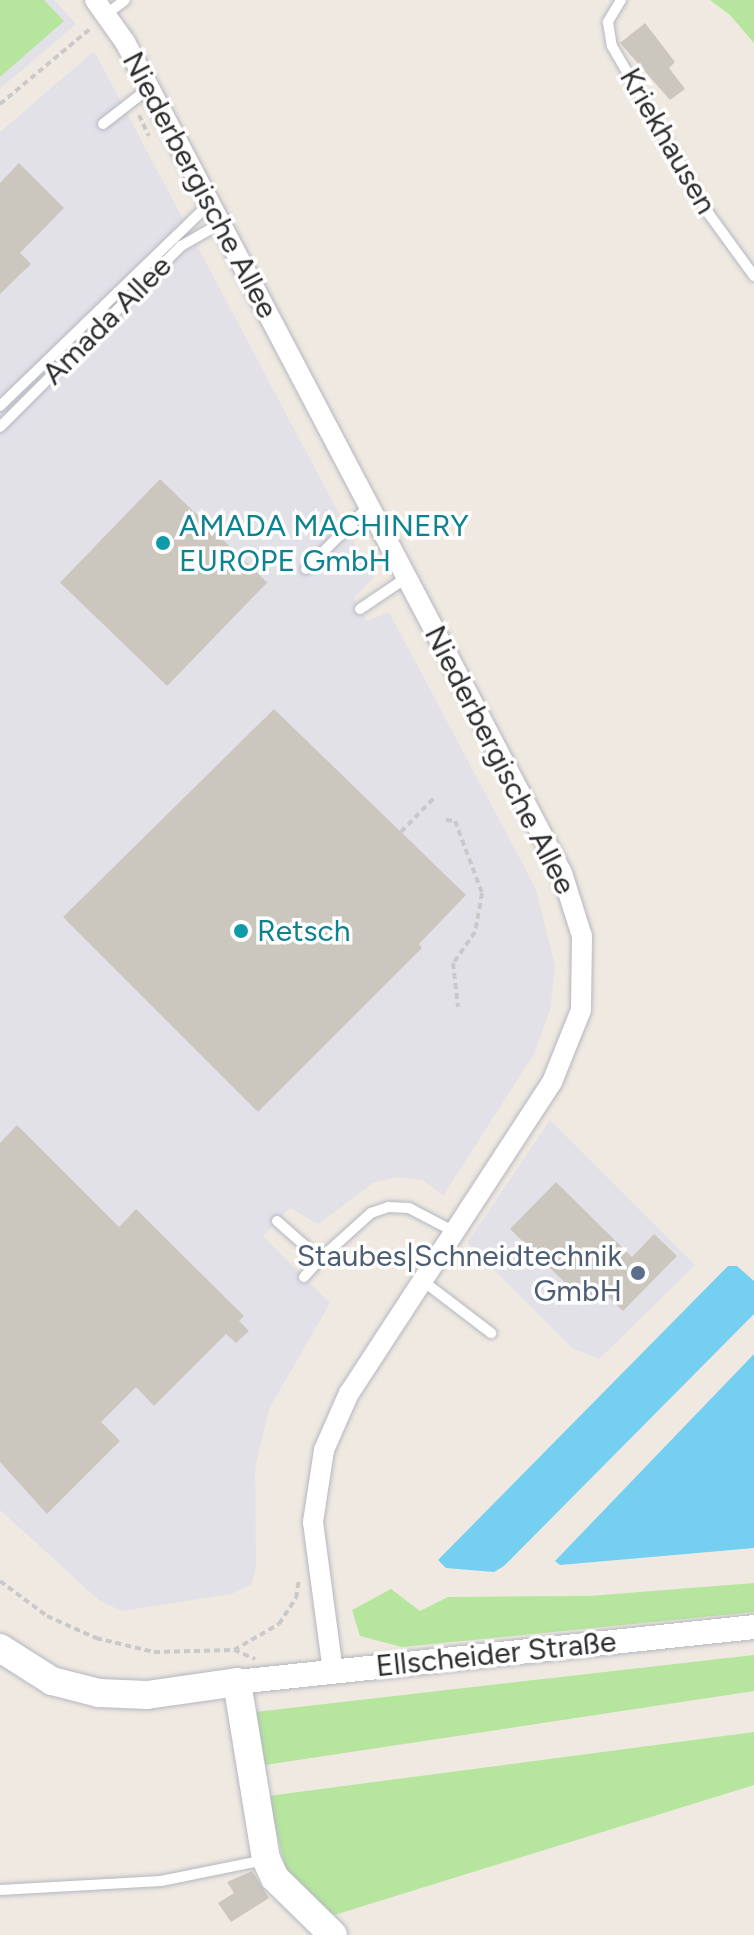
<!DOCTYPE html>
<html>
<head>
<meta charset="utf-8">
<style>
  body { margin:0 }
  #map { position:relative; width:754px; height:1935px; overflow:hidden; background:#efe9e1; font-family:Figtree,sans-serif }
  div>[style] { position:absolute }
  [style*='--x'] { left:calc(var(--x)*1px); top:calc(var(--y)*1px); width:calc(var(--w)*1px); rotate:calc(var(--a)*1deg) }
  .industrial>* { inset:0; background:#e3e1e8 }
  .green>* { inset:0; background:#b6e59e }
  .water>* { inset:0; background:#75cff0 }
  .building>* { inset:0; background:#cbc7bf; transform-origin:0 0 }
  .path>* { height:4px; margin-top:-2px; transform-origin:0; background:repeating-linear-gradient(90deg,#c9c9c9 0 6px,transparent 0 10px) }
  .roads { filter:drop-shadow(0 0 2px #b4b7c1) drop-shadow(0 0 2px #b4b7c1) }
  .service>* { height:10px; margin:-5px; padding:0 5px; transform-origin:5px; border-radius:5px; background:#fff }
  .minor>* { height:20px; margin:-10px; padding:0 10px; transform-origin:10px; border-radius:10px; background:#fff }
  .tertiary>* { height:24px; margin:-12px; padding:0 12px; transform-origin:12px; border-radius:12px; background:#fff }
  .secondary>* { height:28px; margin:-14px; padding:0 14px; transform-origin:14px; border-radius:14px; background:#fff }
  .dots>* { width:22px; height:22px; translate:-50% -50%; box-sizing:border-box; border:4px solid #fff; border-radius:50% }
  span { translate:-50% -50%; white-space:nowrap; text-align:center; line-height:1.15; -webkit-text-stroke:7px #fff; paint-order:stroke }
  .street-label { font-size:30px; color:#2e2e2e }
  .culture-label { font-size:30px; color:#0d838f }
  .left { translate:0 -50%; text-align:left }
  .service-label { font-size:30px; color:#4e5e75 }
  .right { translate:-100% -50%; text-align:right }
</style>
</head>
<body>
<div id="map">
  <div class="industrial">
    <div style="clip-path:polygon(0 0,54px 0,76px 24px,0 89px)"></div>
    <div style="clip-path:polygon(94px 51px,373px 578px,354px 598px,367px 621px,389px 612px,536px 889px,555px 966px,550px 1010px,534px 1054px,443px 1196px,423px 1180px,396px 1177px,373px 1183px,318px 1224px,290px 1208px,263px 1236px,330px 1303px,269px 1409px,255px 1468px,256px 1567px,251px 1585px,231px 1594px,122px 1611px,100px 1601px,0 1510px,0 132px)"></div>
    <div style="clip-path:polygon(550px 1120px,695px 1265px,599px 1359px,572px 1348px,467px 1243px)"></div>
  </div>
  <div class="green">
    <div style="clip-path:polygon(0 0,44px 0,64px 21px,0 77px)"></div>
    <div style="clip-path:polygon(710px 0,754px 0,754px 43px,730px 15px)"></div>
    <div style="clip-path:polygon(754px 1583px,754px 1612px,402px 1647px,360px 1636px,352px 1610px,391px 1589px,420px 1611px,448px 1597px,589px 1596px)"></div>
    <div style="clip-path:polygon(754px 1655px,754px 1691px,265px 1765px,255px 1712px)"></div>
    <div style="clip-path:polygon(754px 1732px,754px 1785px,331px 1916px,287px 1875px,268px 1796px)"></div>
  </div>
  <div class="water">
    <div style="clip-path:polygon(728px 1266px,737px 1266px,754px 1281px,754px 1314px,504px 1566px,494px 1572px,446px 1568px,438px 1560px)"></div>
    <div style="clip-path:polygon(754px 1354px,754px 1548px,560px 1565px,555px 1561px)"></div>
  </div>
  <div class="building">
    <div style="clip-path:polygon(645px 23px,675px 62px,669px 68px,685px 89px,670px 100px,620px 43px)"></div>
    <div style="clip-path:polygon(19px 163px,64px 208px,20px 253px,31px 264px,0 294px,0 183px)"></div>
    <div style="left:160px;top:479px;width:149px;height:144px;rotate:44deg"></div>
    <div style="clip-path:polygon(274px 709px,466px 895px,419px 944px,422px 948px,258px 1112px,63px 917px)"></div>
    <div style="clip-path:polygon(17px 1125px,119px 1227px,136px 1209px,244px 1316px,239px 1321px,249px 1331px,236px 1343px,226px 1334px,154px 1406px,136px 1387px,101px 1422px,120px 1441px,47px 1514px,0 1462px,0 1143px)"></div>
    <div style="clip-path:polygon(556px 1182px,632px 1257px,654px 1234px,677px 1256px,623px 1311px,602px 1291px,588px 1305px,510px 1229px)"></div>
    <div style="clip-path:polygon(252px 1871px,269px 1898px,231px 1922px,218px 1903px,234px 1893px,227px 1882px)"></div>
  </div>
  <div class="path">
    <div style="--x:0;--y:104;--w:119;--a:-39.9"></div>
    <div style="--x:139;--y:115;--w:23;--a:65"></div>
    <div style="--x:446;--y:820;--w:9;--a:6"></div>
    <div style="--x:455;--y:821;--w:77;--a:69.4"></div>
    <div style="--x:482;--y:893;--w:40;--a:100"></div>
    <div style="--x:475;--y:932;--w:38;--a:125"></div>
    <div style="--x:453;--y:963;--w:44;--a:83.5"></div>
    <div style="--x:401;--y:832;--w:47;--a:-45.9"></div>
    <div style="--x:0;--y:1581;--w:59;--a:36.7"></div>
    <div style="--x:47;--y:1616;--w:54;--a:24.2"></div>
    <div style="--x:96;--y:1638;--w:60;--a:13.6"></div>
    <div style="--x:154;--y:1652;--w:80;--a:-1.4"></div>
    <div style="--x:234;--y:1650;--w:23;--a:23"></div>
    <div style="--x:234;--y:1650;--w:52;--a:-30"></div>
    <div style="--x:279;--y:1624;--w:31;--a:-57"></div>
    <div style="--x:296;--y:1598;--w:19;--a:-81"></div>
  </div>
  <div class="roads">
    <div class="service">
      <div style="--x:621;--y:0;--w:26;--a:121"></div>
      <div style="--x:608;--y:22;--w:24;--a:81"></div>
      <div style="--x:612;--y:46;--w:194;--a:60"></div>
      <div style="--x:709;--y:214;--w:77;--a:54"></div>
      <div style="--x:108;--y:13;--w:21;--a:-37"></div>
      <div style="--x:103;--y:124;--w:58;--a:-38"></div>
      <div style="--x:0;--y:406;--w:292;--a:-44"></div>
      <div style="--x:0;--y:427;--w:256;--a:-45"></div>
      <div style="--x:181;--y:246;--w:46;--a:-29.9"></div>
      <div style="--x:306;--y:569;--w:89;--a:-45"></div>
      <div style="--x:360;--y:609;--w:55;--a:-34"></div>
      <div style="--x:277;--y:1221;--w:57;--a:41.5"></div>
      <div style="--x:320;--y:1259;--w:69;--a:-42"></div>
      <div style="--x:371;--y:1213;--w:18;--a:-19"></div>
      <div style="--x:388;--y:1207;--w:21;--a:3"></div>
      <div style="--x:409;--y:1208;--w:52;--a:27.6"></div>
      <div style="--x:304;--y:1277;--w:24;--a:-48"></div>
      <div style="--x:423;--y:1281;--w:86;--a:37.4"></div>
      <div style="--x:0;--y:1890;--w:161;--a:-3.2"></div>
      <div style="--x:161;--y:1881;--w:105;--a:-11.5"></div>
    </div>
    <div class="minor">
      <div style="--x:95;--y:0;--w:52;--a:54.5"></div>
      <div style="--x:125;--y:42;--w:939;--a:62.26"></div>
      <div style="--x:562;--y:873;--w:66;--a:72.4"></div>
      <div style="--x:582;--y:936;--w:74;--a:90.8"></div>
      <div style="--x:581;--y:1010;--w:78;--a:111.9"></div>
      <div style="--x:552;--y:1082;--w:371;--a:123.1"></div>
      <div style="--x:349;--y:1393;--w:62;--a:113.7"></div>
      <div style="--x:324;--y:1450;--w:73;--a:98.7"></div>
      <div style="--x:313;--y:1522;--w:151;--a:82.4"></div>
    </div>
    <div class="tertiary">
      <div style="--x:237;--y:1682;--w:520;--a:-6.07"></div>
    </div>
    <div class="secondary">
      <div style="--x:0;--y:1648;--w:62;--a:32.4"></div>
      <div style="--x:52;--y:1681;--w:49;--a:14.3"></div>
      <div style="--x:99;--y:1693;--w:48;--a:2.4"></div>
      <div style="--x:147;--y:1695;--w:91;--a:-8.2"></div>
      <div style="--x:237;--y:1682;--w:179;--a:80.7"></div>
      <div style="--x:266;--y:1859;--w:21;--a:65"></div>
      <div style="--x:275;--y:1878;--w:81;--a:44.5"></div>
    </div>
  </div>
  <div class="dots">
    <div style="left:163px;top:543px;background:#0f9aa8"></div>
    <div style="left:241px;top:931px;background:#0f9aa8"></div>
    <div style="left:638px;top:1273px;background:#5c6f8a"></div>
  </div>
  <div class="street-label">
    <span style="left:668px;top:141px;rotate:60deg">Kriekhausen</span>
    <span style="left:200px;top:185px;rotate:62deg">Niederbergische Allee</span>
    <span style="left:107px;top:320px;rotate:-45deg">Amada Allee</span>
    <span style="left:500px;top:760px;rotate:63deg">Niederbergische Allee</span>
    <span style="left:496px;top:1654px;rotate:-6deg">Ellscheider Straße</span>
  </div>
  <div class="culture-label">
    <span class="left" style="left:179px;top:543px">AMADA MACHINERY<br>EUROPE GmbH</span>
    <span class="left" style="left:257px;top:931px">Retsch</span>
  </div>
  <div class="service-label">
    <span class="right" style="left:622px;top:1273px">Staubes|Schneidtechnik<br>GmbH</span>
  </div>
</div>
</body>
</html>
